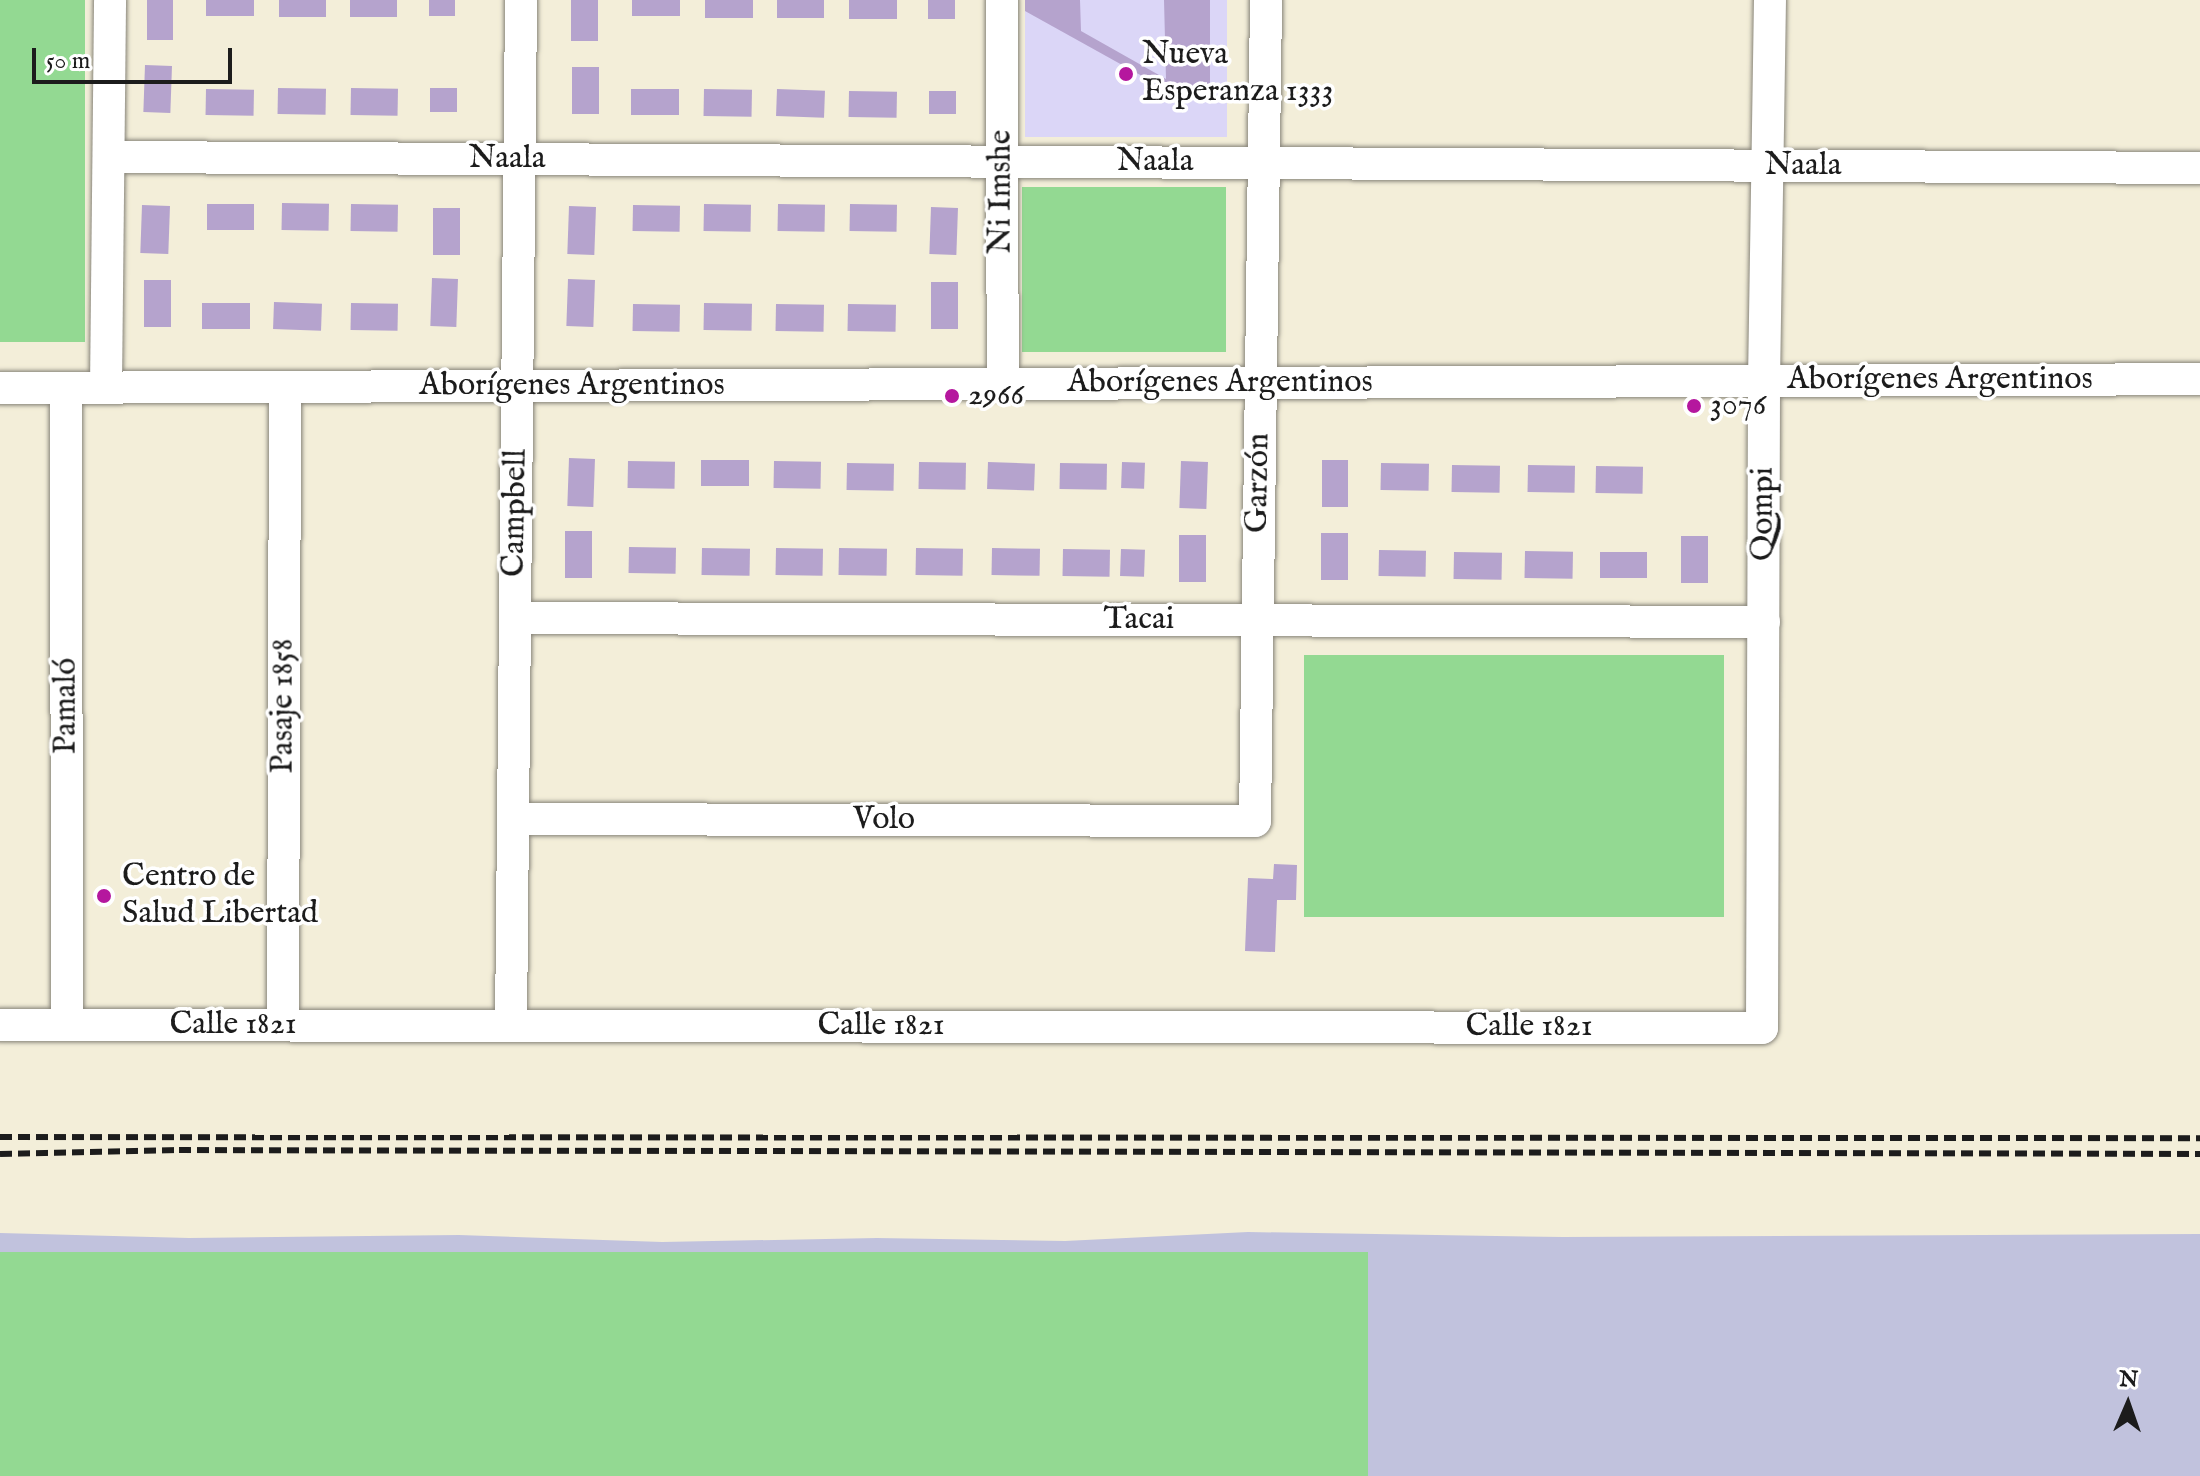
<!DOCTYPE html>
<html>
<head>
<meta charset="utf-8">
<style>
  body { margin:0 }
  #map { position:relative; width:2200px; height:1476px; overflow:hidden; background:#f3eed9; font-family:"IM FELL English",serif }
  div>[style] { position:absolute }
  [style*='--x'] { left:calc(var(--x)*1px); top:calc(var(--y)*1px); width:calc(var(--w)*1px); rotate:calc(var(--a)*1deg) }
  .built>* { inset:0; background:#dbd6f7; transform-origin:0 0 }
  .industrial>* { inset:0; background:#c1c2dd }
  .green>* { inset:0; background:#93d992; transform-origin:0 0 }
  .building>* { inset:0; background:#b5a3cd; transform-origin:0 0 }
  .roads { filter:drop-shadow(0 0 2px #88857a) drop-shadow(0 0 2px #88857a) }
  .minor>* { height:32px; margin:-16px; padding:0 16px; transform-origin:16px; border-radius:16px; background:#fff }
  .rail>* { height:6px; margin-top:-3px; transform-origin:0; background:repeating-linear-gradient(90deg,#1c1c1c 0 12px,transparent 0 18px) }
  .dots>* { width:22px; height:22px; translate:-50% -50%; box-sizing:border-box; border:4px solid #fff; border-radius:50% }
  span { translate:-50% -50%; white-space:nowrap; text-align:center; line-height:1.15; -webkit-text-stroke:7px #fff; paint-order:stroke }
  .poi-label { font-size:32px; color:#1c1c1c }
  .left { translate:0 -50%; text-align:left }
  .street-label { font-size:32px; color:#1c1c1c }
  .north { position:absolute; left:2088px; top:1364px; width:80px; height:80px; -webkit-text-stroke:6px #fff; paint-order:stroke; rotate:2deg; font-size:22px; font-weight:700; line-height:32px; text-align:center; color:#1c1c1c }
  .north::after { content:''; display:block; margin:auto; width:28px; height:36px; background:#1c1c1c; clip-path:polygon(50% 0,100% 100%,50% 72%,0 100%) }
  .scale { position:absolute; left:32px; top:48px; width:200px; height:36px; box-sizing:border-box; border:4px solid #1c1c1c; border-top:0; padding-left:10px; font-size:24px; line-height:28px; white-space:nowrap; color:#1c1c1c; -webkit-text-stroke:6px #fff; paint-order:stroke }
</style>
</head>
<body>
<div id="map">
  <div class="built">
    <div style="left:1025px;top:0;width:202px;height:137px"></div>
  </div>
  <div class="industrial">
    <div style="clip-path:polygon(1248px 1232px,1563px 1237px,2200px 1234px,2200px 1476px,0 1476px,0 1233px,189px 1238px,459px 1235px,662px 1242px,877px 1238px,1065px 1241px)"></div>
  </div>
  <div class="green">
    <div style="left:0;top:0;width:85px;height:342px"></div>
    <div style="left:1022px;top:187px;width:204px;height:165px"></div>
    <div style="left:1724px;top:655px;width:262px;height:420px;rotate:90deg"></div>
    <div style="left:1368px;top:1252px;width:224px;height:1368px;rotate:90deg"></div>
  </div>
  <div class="building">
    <div style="left:147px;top:0;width:26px;height:40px"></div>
    <div style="left:206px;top:0;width:48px;height:16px"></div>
    <div style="left:279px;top:0;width:47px;height:17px"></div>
    <div style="left:350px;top:0;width:47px;height:17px"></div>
    <div style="left:429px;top:0;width:26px;height:16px"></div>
    <div style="left:571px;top:0;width:27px;height:41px"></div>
    <div style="left:632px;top:0;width:48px;height:16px"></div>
    <div style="left:705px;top:0;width:48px;height:18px"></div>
    <div style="left:777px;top:0;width:47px;height:18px"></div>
    <div style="left:849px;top:0;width:48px;height:19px"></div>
    <div style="left:928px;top:0;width:27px;height:19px"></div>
    <div style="clip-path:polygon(1025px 0,1080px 0,1081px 31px,1166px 79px,1164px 0,1210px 0,1210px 96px,1187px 101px,1025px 11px)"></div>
    <div style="left:145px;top:65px;width:27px;height:47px;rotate:2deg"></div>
    <div style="left:572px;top:67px;width:27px;height:47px"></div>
    <div style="left:278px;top:88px;width:48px;height:26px;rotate:1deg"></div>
    <div style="left:351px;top:88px;width:47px;height:27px;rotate:1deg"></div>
    <div style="left:430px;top:88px;width:27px;height:24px"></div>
    <div style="left:206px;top:89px;width:48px;height:26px;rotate:1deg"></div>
    <div style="left:631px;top:89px;width:48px;height:26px"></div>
    <div style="left:704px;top:89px;width:48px;height:27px;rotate:1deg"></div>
    <div style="left:777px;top:89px;width:48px;height:27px;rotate:2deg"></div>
    <div style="left:849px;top:91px;width:48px;height:26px;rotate:1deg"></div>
    <div style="left:929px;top:91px;width:27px;height:23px"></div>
    <div style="left:282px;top:203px;width:47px;height:27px;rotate:1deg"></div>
    <div style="left:207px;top:204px;width:47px;height:26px"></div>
    <div style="left:351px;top:204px;width:47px;height:27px;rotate:1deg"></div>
    <div style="left:704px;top:204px;width:47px;height:27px;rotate:1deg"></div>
    <div style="left:778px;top:204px;width:47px;height:27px;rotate:1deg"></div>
    <div style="left:850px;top:204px;width:47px;height:27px;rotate:1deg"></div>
    <div style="left:142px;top:205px;width:28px;height:48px;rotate:2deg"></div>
    <div style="left:633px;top:205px;width:47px;height:26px;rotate:1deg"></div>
    <div style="left:569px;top:206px;width:27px;height:48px;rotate:2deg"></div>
    <div style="left:931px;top:207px;width:27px;height:47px;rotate:2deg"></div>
    <div style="left:433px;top:208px;width:27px;height:47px"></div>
    <div style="left:432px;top:278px;width:26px;height:48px;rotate:2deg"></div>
    <div style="left:568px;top:279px;width:27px;height:47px;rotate:2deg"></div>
    <div style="left:144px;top:280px;width:27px;height:47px"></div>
    <div style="left:931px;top:282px;width:27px;height:47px"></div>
    <div style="left:274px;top:302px;width:48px;height:27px;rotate:2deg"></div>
    <div style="left:202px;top:303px;width:48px;height:26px"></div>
    <div style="left:351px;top:303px;width:47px;height:27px;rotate:1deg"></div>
    <div style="left:704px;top:303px;width:48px;height:27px;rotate:1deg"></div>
    <div style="left:633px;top:304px;width:47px;height:27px;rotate:1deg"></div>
    <div style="left:776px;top:304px;width:48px;height:27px;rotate:1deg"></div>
    <div style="left:848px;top:304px;width:48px;height:27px;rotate:1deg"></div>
    <div style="left:569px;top:458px;width:26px;height:48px;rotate:2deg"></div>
    <div style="left:701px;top:460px;width:48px;height:26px"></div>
    <div style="left:1322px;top:460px;width:26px;height:47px"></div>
    <div style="left:628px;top:461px;width:47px;height:27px;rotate:1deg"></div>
    <div style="left:774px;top:461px;width:47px;height:27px;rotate:1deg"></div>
    <div style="left:1181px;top:461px;width:27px;height:47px;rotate:2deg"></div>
    <div style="left:919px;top:462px;width:47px;height:27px;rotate:1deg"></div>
    <div style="left:988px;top:462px;width:47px;height:27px;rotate:2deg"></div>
    <div style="left:1122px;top:462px;width:23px;height:26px;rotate:2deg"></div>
    <div style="left:847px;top:463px;width:47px;height:27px;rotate:1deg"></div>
    <div style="left:1060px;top:463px;width:47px;height:26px;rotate:1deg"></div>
    <div style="left:1381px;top:463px;width:48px;height:27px;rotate:1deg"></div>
    <div style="left:1452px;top:465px;width:48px;height:27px;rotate:1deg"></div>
    <div style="left:1528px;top:465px;width:47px;height:27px;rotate:1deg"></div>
    <div style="left:1596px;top:466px;width:47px;height:27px;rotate:1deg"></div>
    <div style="left:565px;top:531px;width:27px;height:47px"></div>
    <div style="left:1321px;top:533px;width:27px;height:47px"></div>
    <div style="left:1179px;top:535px;width:27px;height:47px"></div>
    <div style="left:1681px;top:536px;width:27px;height:47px"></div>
    <div style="left:629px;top:547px;width:47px;height:26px;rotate:1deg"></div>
    <div style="left:702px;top:548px;width:48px;height:27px;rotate:1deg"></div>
    <div style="left:776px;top:548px;width:47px;height:27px;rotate:1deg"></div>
    <div style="left:839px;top:548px;width:48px;height:27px;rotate:1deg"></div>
    <div style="left:916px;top:548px;width:47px;height:27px;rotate:1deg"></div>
    <div style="left:992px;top:548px;width:48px;height:27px;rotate:1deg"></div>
    <div style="left:1063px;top:549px;width:47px;height:27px;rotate:1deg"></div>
    <div style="left:1121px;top:549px;width:24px;height:27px;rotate:2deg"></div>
    <div style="left:1379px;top:550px;width:47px;height:26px;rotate:1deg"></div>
    <div style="left:1525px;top:551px;width:48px;height:27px;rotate:1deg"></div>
    <div style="left:1454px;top:552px;width:48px;height:27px;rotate:1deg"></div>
    <div style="left:1600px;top:552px;width:47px;height:26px"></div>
    <div style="clip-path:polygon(1274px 864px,1297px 865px,1296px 900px,1277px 900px,1275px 952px,1245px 951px,1248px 878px,1273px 879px)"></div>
  </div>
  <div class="roads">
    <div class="minor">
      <div style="--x:1002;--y:0;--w:384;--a:89.9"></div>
      <div style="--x:109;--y:157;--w:2091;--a:0.3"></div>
      <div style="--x:106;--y:387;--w:387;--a:-89.4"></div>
      <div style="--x:0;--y:388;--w:2200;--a:-0.23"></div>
      <div style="--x:66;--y:388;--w:637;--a:89.91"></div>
      <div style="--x:515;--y:618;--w:1249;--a:0.18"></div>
      <div style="--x:513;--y:819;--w:742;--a:0.15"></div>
      <div style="--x:1255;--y:821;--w:821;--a:-89.23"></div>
      <div style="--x:0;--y:1025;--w:1762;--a:0.1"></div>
      <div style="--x:1762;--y:1028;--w:647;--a:-89.82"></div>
      <div style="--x:1764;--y:381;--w:381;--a:-89.1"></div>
      <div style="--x:283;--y:1025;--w:638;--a:-89.82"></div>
      <div style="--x:511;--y:1026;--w:1026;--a:-89.44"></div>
    </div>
  </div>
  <div class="rail">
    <div style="--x:0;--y:1137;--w:2200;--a:0.03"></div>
    <div style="--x:0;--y:1154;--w:179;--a:-1.3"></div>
    <div style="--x:179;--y:1150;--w:2021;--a:0.11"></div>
  </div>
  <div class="dots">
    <div style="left:1126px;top:74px;background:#b5179e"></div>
    <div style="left:952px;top:396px;background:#b5179e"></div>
    <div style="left:1694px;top:406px;background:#b5179e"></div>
    <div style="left:104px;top:896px;background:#b5179e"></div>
  </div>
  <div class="poi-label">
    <span class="left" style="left:1142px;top:74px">Nueva<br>Esperanza 1333</span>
    <span class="left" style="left:968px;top:396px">2966</span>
    <span class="left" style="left:1710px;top:406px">3076</span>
    <span class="left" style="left:122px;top:896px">Centro de<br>Salud Libertad</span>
  </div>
  <div class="street-label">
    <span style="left:507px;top:159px">Naala</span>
    <span style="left:1155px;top:162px">Naala</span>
    <span style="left:1803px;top:166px">Naala</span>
    <span style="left:1002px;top:192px;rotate:-90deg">Ni Imshe</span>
    <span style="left:1940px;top:380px">Aborígenes Argentinos</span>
    <span style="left:1220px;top:383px">Aborígenes Argentinos</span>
    <span style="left:572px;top:386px">Aborígenes Argentinos</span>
    <span style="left:1259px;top:483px;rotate:-89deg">Garzón</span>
    <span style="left:516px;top:513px;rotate:-89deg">Campbell</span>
    <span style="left:1764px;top:514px;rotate:-90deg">Qompi</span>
    <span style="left:1139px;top:620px">Tacai</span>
    <span style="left:67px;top:706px;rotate:-90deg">Pamaló</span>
    <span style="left:284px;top:706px;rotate:-90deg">Pasaje 1858</span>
    <span style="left:884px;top:820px">Volo</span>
    <span style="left:233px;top:1025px">Calle 1821</span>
    <span style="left:881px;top:1026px">Calle 1821</span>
    <span style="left:1529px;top:1027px">Calle 1821</span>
  </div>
  <div class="north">N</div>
  <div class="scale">50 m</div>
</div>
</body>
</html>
